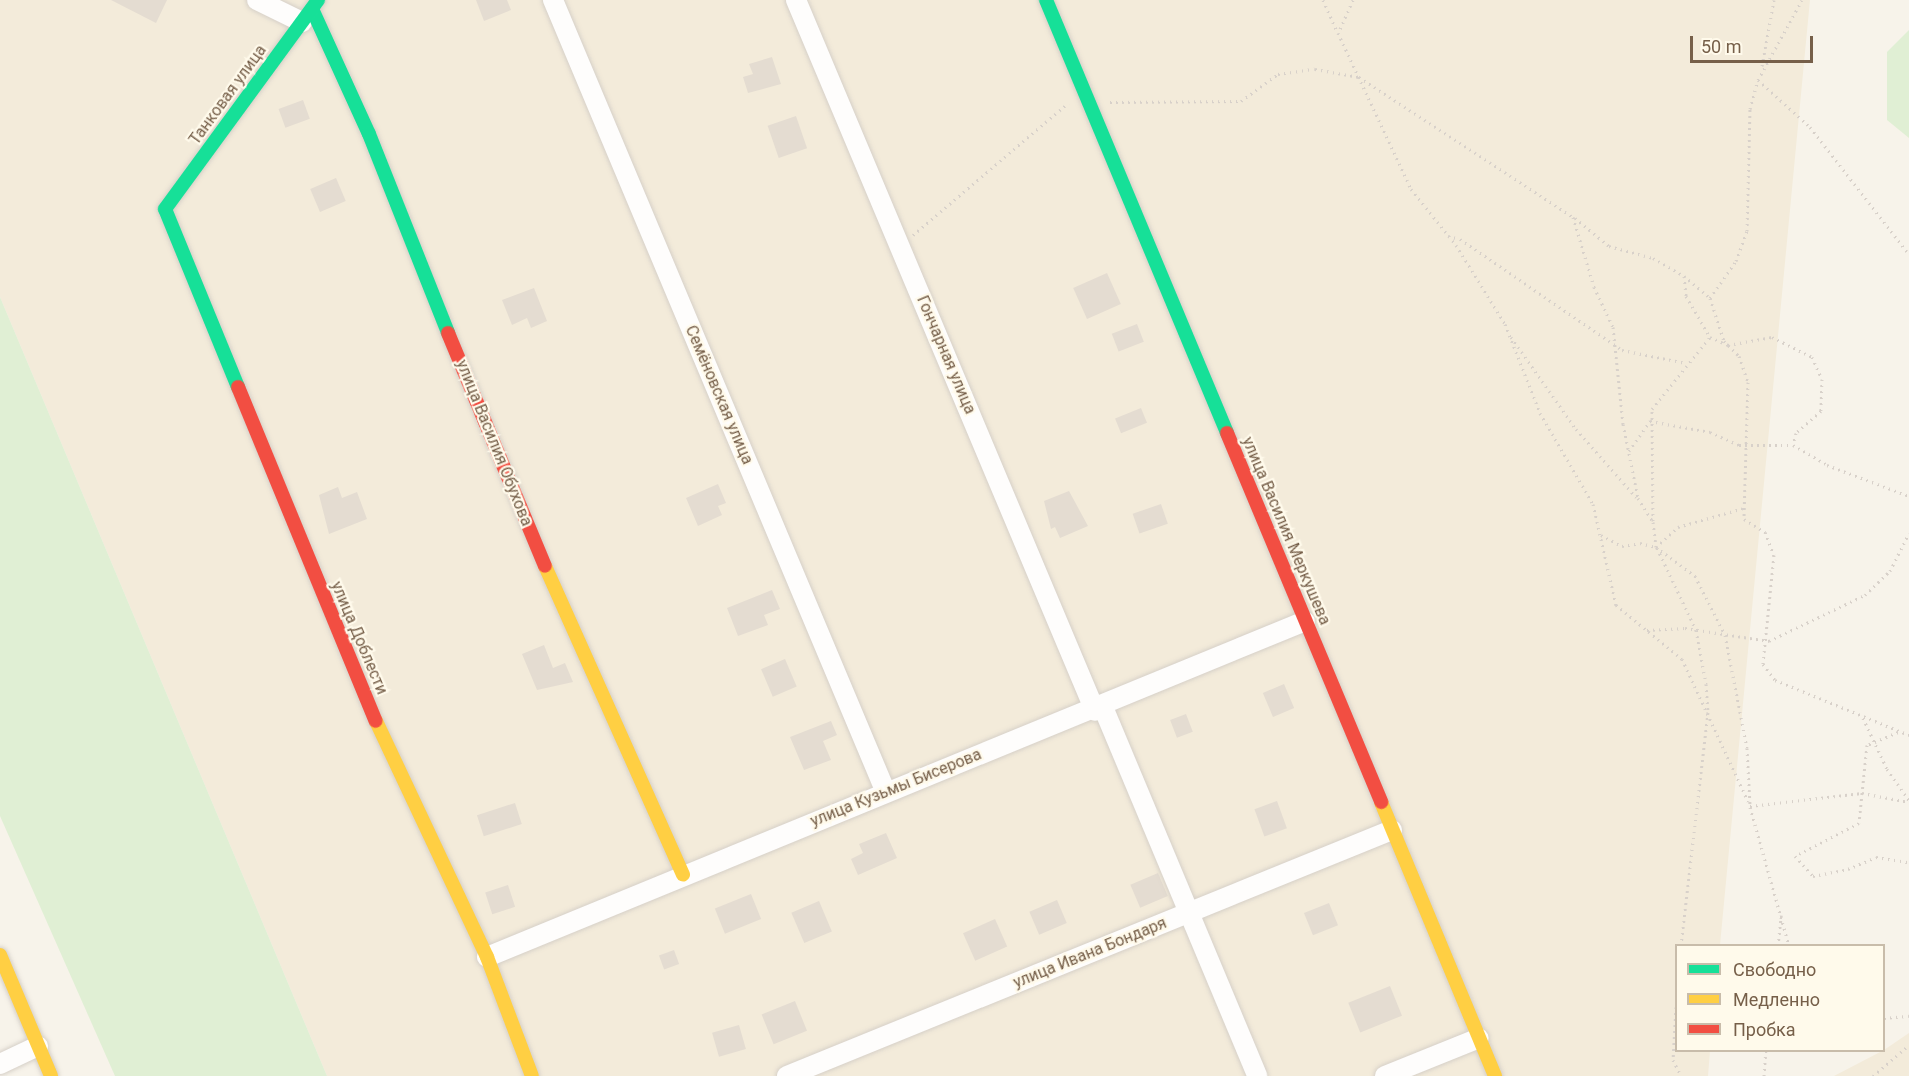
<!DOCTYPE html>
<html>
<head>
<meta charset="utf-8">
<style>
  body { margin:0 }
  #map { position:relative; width:1909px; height:1076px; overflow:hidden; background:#f7f3ea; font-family:Roboto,sans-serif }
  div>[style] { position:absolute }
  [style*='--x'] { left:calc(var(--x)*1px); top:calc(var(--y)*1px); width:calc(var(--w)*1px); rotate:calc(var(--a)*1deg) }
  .residential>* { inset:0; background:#f3ebda }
  .green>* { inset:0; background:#e0efd4 }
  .building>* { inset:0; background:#e4dcd1; transform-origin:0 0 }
  .path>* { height:3px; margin-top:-1.5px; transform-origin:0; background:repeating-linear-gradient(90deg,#d8d1ca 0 1.5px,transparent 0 6px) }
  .roads { filter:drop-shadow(0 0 2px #d6d0c8) drop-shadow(0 0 2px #d6d0c8) }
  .street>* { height:20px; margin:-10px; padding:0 10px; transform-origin:10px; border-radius:10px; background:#fefdfc }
  .fast>* { height:14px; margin:-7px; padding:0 7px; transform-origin:7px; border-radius:7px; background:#16e098 }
  .slow>* { height:14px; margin:-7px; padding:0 7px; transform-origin:7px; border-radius:7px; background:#ffcf43 }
  .jam>* { height:14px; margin:-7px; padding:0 7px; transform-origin:7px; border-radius:7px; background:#f24e42 }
  span { translate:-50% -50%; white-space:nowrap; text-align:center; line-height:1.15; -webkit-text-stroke:4.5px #fffaeb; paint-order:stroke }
  .street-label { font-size:16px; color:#765f49 }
  .legend { position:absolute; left:1675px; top:944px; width:210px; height:108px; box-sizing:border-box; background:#fffaeb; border:2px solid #c8bcaa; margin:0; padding:8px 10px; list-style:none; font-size:18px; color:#765f49 }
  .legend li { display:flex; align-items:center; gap:12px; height:30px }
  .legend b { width:30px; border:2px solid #c8bcaa }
  .scale { position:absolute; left:1690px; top:36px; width:123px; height:27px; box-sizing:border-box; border:3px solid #765f49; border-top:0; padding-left:8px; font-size:18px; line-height:21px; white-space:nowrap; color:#765f49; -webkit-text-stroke:4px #fffaeb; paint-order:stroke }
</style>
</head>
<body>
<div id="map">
  <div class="residential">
    <div style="clip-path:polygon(0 0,1810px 0,1720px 945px,1676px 946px,1676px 1050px,1710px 1051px,1708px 1076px,327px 1076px,0 297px)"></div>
    <div style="clip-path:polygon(1909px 1033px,1909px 1076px,1834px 1076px,1884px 1050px)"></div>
  </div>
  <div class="green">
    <div style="clip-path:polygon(1909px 30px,1909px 138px,1887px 120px,1887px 52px)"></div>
    <div style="clip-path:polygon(0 297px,327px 1076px,115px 1076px,0 816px)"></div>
  </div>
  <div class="building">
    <div style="clip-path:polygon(111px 0,167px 0,156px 23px)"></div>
    <div style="clip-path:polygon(476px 0,507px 0,511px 10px,484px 21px)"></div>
    <div style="clip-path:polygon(772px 57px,781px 84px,748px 93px,743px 77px,753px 74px,749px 64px)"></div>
    <div style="left:303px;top:100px;width:20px;height:26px;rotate:70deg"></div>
    <div style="left:796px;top:116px;width:34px;height:30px;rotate:71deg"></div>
    <div style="left:336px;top:178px;width:25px;height:28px;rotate:67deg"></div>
    <div style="left:1107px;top:273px;width:34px;height:37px;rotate:66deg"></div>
    <div style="clip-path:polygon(534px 288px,547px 321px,531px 328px,527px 318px,512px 325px,502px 300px)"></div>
    <div style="left:1137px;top:324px;width:19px;height:27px;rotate:69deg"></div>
    <div style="left:1141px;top:408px;width:16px;height:28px;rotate:68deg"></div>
    <div style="clip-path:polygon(718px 484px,726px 503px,718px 506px,722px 515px,698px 526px,686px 498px)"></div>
    <div style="clip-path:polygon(338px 487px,342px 498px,357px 492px,367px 519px,329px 534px,319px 495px)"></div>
    <div style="clip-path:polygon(1069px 491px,1088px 526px,1060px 538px,1055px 527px,1051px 529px,1044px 501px)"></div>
    <div style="left:1161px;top:504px;width:21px;height:30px;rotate:71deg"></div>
    <div style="clip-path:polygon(772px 590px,780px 609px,764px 615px,768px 625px,738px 636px,727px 608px)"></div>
    <div style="clip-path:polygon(544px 645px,553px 668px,565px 663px,573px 682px,537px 690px,522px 654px)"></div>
    <div style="left:785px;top:659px;width:30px;height:26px;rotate:67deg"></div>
    <div style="left:1284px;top:684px;width:26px;height:23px;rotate:67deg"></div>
    <div style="left:1186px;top:714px;width:19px;height:17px;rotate:69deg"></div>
    <div style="clip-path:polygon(831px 721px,837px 735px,823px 741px,831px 760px,804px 770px,790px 737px)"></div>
    <div style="left:1277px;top:801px;width:29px;height:24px;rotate:70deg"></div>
    <div style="left:515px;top:803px;width:22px;height:40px;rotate:72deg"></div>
    <div style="clip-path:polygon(886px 833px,897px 858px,858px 875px,851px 859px,863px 853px,859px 844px)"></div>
    <div style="left:1158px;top:873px;width:25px;height:30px;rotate:67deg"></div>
    <div style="left:508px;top:885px;width:23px;height:24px;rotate:72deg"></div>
    <div style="left:751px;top:894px;width:27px;height:39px;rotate:68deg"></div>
    <div style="left:1057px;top:900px;width:25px;height:30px;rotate:67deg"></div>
    <div style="left:819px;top:901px;width:33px;height:30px;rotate:67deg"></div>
    <div style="left:1329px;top:903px;width:24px;height:27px;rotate:68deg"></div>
    <div style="left:995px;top:919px;width:30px;height:35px;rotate:66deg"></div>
    <div style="left:674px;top:950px;width:15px;height:16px;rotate:70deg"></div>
    <div style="left:1390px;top:986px;width:32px;height:45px;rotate:68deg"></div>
    <div style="left:795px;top:1001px;width:32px;height:36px;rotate:68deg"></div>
    <div style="left:739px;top:1025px;width:25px;height:28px;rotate:74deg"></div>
  </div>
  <div class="path">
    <div style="--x:1323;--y:0;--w:36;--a:66"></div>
    <div style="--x:1353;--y:0;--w:36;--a:114"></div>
    <div style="--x:1338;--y:33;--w:172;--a:64.9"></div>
    <div style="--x:1411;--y:189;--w:72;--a:51.2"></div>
    <div style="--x:1456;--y:245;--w:93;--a:58.2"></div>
    <div style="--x:1505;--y:324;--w:96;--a:68.5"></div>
    <div style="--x:1540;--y:413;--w:105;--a:59.8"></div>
    <div style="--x:1593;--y:504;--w:104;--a:77.2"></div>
    <div style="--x:1616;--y:605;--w:85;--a:39.3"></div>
    <div style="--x:1682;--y:659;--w:157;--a:65.1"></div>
    <div style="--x:1762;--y:66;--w:67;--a:-79.7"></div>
    <div style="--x:1758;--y:80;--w:70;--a:42.1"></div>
    <div style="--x:1810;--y:127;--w:161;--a:52.1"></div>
    <div style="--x:1110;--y:102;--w:131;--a:-0.4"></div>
    <div style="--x:1241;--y:101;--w:46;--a:-36.1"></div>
    <div style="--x:1278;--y:74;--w:37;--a:-8"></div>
    <div style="--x:1315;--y:69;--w:45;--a:10.3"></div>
    <div style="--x:1359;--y:77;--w:256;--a:33.2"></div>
    <div style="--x:1573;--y:217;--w:73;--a:73.3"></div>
    <div style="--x:1594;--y:287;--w:44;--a:64.6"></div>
    <div style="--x:1613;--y:327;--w:98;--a:84.1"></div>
    <div style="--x:1623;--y:424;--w:76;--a:78.5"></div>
    <div style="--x:1638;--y:498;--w:28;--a:58"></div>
    <div style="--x:1653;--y:522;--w:25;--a:83"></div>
    <div style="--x:1656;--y:547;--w:49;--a:36.6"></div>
    <div style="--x:1695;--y:576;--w:66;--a:63"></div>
    <div style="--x:1725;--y:635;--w:115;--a:79"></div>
    <div style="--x:1747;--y:748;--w:58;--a:87"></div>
    <div style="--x:1750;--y:806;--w:113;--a:-6.6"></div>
    <div style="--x:1862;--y:793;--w:48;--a:10.8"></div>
    <div style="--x:1575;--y:218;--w:44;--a:39.5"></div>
    <div style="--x:1609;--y:246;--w:46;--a:15.3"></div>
    <div style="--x:1653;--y:258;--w:36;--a:30"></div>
    <div style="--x:1684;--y:276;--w:34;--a:40"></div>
    <div style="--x:1710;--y:298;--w:45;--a:72"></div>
    <div style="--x:1724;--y:341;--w:21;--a:45"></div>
    <div style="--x:1739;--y:356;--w:28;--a:71"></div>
    <div style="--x:1748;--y:382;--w:137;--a:91.7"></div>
    <div style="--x:1744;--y:519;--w:25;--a:32"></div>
    <div style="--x:1765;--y:532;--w:25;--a:69"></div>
    <div style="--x:1774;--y:555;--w:110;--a:95.8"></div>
    <div style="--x:1763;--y:664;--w:20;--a:53"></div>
    <div style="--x:1775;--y:680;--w:145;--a:22.3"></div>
    <div style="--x:913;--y:235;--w:204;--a:-40.4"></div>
    <div style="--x:1448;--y:236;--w:12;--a:14"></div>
    <div style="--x:1460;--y:239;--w:196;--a:34.4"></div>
    <div style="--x:1622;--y:350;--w:65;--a:11.5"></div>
    <div style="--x:1684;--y:276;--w:20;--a:84"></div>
    <div style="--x:1686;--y:296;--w:48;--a:59.7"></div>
    <div style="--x:1710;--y:298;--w:45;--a:-54.9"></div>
    <div style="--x:1736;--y:261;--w:32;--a:-70"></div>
    <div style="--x:1747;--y:231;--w:122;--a:-88.6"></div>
    <div style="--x:1750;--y:109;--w:30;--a:-75"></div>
    <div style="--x:1758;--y:80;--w:91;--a:-61.2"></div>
    <div style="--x:1511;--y:337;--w:113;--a:54.8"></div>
    <div style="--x:1576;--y:429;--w:91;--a:48.6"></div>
    <div style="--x:1629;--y:451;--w:37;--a:-55"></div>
    <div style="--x:1650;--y:421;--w:61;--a:10.4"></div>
    <div style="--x:1710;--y:432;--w:32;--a:24"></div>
    <div style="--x:1739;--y:445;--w:54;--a:0"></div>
    <div style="--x:1793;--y:445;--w:39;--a:30"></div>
    <div style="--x:1827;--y:465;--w:88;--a:20.7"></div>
    <div style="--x:1653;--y:521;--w:112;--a:-90.5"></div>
    <div style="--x:1652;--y:409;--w:92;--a:-51.1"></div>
    <div style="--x:1710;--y:337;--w:20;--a:24"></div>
    <div style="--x:1728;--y:345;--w:45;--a:-10.3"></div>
    <div style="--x:1772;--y:337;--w:45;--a:26.6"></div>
    <div style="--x:1812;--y:357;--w:24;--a:66"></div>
    <div style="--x:1822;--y:379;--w:32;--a:92"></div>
    <div style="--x:1821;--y:411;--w:33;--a:139"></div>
    <div style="--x:1796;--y:433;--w:12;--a:104"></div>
    <div style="--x:1601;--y:535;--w:24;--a:28"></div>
    <div style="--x:1622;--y:546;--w:18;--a:-9"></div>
    <div style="--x:1640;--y:543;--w:16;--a:14"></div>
    <div style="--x:1656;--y:547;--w:30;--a:-42"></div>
    <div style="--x:1678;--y:527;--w:69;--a:-16.1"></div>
    <div style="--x:1657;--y:548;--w:91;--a:64.6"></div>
    <div style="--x:1696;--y:630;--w:55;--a:79.5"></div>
    <div style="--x:1706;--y:684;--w:28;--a:86"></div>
    <div style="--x:1708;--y:712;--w:236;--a:96.6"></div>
    <div style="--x:1647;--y:630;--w:38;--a:-3"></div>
    <div style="--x:1685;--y:628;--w:85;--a:8.8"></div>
    <div style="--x:1769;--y:641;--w:106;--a:-25.6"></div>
    <div style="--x:1865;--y:595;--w:35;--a:-44"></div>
    <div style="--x:1890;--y:571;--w:42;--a:-63.4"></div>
    <div style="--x:1863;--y:718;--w:56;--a:64.8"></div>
    <div style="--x:1887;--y:769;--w:38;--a:55"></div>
    <div style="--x:1898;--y:732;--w:34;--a:157"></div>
    <div style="--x:1867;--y:745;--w:78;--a:95.9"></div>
    <div style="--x:1859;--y:823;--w:72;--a:152.7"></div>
    <div style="--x:1795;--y:856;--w:27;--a:48"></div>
    <div style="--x:1813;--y:876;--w:36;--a:-11"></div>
    <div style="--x:1848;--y:869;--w:30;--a:-23"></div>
    <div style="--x:1876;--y:857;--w:33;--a:9"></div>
    <div style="--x:1750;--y:807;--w:144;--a:74.3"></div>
    <div style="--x:1778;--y:946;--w:31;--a:-84"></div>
    <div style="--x:1676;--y:1007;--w:53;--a:93.2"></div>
    <div style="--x:1673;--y:1060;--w:18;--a:63"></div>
    <div style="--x:1884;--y:1018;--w:25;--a:-5"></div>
    <div style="--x:1764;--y:1076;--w:26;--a:-86"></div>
    <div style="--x:1873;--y:1076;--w:48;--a:-40.7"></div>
  </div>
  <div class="roads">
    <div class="street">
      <div style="--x:257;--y:0;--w:50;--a:26.1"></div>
      <div style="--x:553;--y:0;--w:857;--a:67.21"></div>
      <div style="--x:796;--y:0;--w:771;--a:67.19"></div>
      <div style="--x:1103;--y:707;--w:400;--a:67.3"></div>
      <div style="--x:487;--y:957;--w:884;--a:-22.33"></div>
      <div style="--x:0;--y:1064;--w:42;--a:-25.3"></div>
      <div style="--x:787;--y:1076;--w:653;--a:-22.13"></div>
      <div style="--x:1385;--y:1076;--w:101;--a:-22"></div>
    </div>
    <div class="fast">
      <div style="--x:1046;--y:0;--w:469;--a:67.3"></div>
      <div style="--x:312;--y:9;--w:137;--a:65.5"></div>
      <div style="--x:369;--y:134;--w:214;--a:68.3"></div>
      <div style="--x:238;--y:387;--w:192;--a:-112.3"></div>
      <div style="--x:165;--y:209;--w:259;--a:-53.8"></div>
    </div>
    <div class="slow">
      <div style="--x:545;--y:566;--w:338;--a:65.9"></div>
      <div style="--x:376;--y:721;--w:261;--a:64.8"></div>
      <div style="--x:487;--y:957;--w:127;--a:69.3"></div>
      <div style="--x:1381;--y:802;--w:297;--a:67.4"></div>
      <div style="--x:0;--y:955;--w:131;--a:67.1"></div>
    </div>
    <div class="jam">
      <div style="--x:448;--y:333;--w:252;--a:67.4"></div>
      <div style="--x:238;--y:387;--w:361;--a:67.6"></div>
      <div style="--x:1227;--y:433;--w:400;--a:67.3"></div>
    </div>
  </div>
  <div class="street-label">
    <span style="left:228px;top:95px;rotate:-54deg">Танковая улица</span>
    <span style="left:946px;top:355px;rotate:67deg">Гончарная улица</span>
    <span style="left:719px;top:395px;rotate:67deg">Семёновская улица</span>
    <span style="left:494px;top:443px;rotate:68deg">улица Василия Обухова</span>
    <span style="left:1286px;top:531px;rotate:67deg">улица Василия Меркушева</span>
    <span style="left:359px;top:638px;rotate:67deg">улица Доблести</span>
    <span style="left:896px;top:788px;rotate:-22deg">улица Кузьмы Бисерова</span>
    <span style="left:1090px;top:953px;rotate:-22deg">улица Ивана Бондаря</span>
  </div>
  <ul class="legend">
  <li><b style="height:8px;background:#16e098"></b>Свободно</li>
  <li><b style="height:8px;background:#ffcf43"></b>Медленно</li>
  <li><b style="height:8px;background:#f24e42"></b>Пробка</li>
  </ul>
  <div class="scale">50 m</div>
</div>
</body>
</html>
